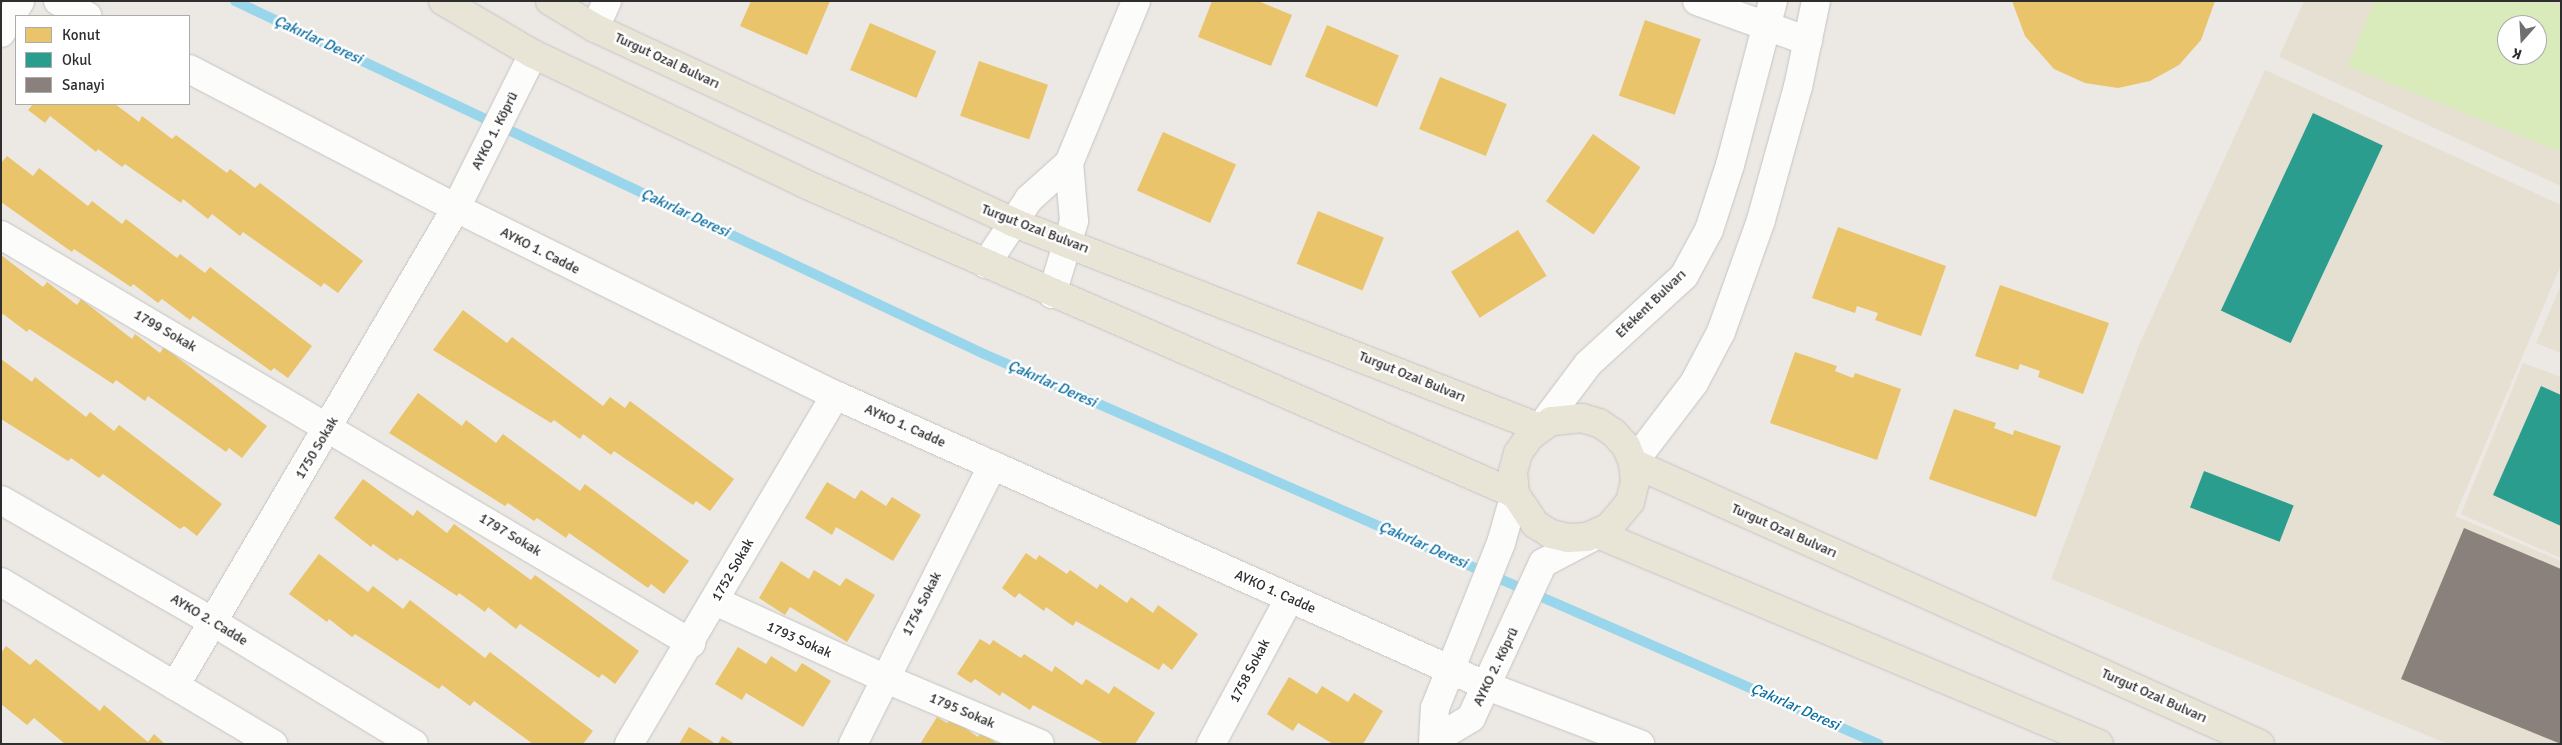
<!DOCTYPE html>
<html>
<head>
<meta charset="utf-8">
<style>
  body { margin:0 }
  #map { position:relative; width:2562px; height:745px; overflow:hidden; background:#ece8e4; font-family:Signika,sans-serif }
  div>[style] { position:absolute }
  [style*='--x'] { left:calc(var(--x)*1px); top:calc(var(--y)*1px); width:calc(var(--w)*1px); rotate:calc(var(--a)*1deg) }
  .education>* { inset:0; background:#e6e0d3 }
  .pitch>* { inset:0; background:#d9eabb }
  .homes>* { inset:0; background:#e9c46a; transform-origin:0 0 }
  .schools>* { inset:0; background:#2a9d8f; transform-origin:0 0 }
  .industry>* { inset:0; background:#8a817c }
  .stream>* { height:10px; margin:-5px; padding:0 5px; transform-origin:5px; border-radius:5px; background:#99d6ec }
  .roads { filter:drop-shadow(0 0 1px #c5c4c5) drop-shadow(0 0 1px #c5c4c5) }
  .minor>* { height:28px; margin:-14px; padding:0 14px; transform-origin:14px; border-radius:14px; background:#fcfcfb }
  .major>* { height:28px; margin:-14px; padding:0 14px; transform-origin:14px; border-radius:14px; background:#e8e4d6 }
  span { translate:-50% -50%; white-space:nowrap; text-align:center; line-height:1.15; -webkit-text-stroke:5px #fff; paint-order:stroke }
  .street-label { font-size:14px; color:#2e2e2e }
  .water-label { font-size:15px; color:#0d6fa3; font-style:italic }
  .frame { position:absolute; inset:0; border:2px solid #2e2e2e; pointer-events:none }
  .legend { position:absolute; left:15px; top:15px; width:175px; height:90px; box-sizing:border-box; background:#fff; border:1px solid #ababab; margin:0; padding:6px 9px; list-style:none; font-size:15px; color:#2e2e2e }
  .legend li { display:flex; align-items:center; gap:10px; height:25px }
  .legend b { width:25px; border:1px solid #ababab }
  .north { position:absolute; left:2497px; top:15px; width:50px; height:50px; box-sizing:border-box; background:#fff; border:1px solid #ababab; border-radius:50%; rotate:199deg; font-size:14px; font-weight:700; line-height:20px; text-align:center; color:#2e2e2e }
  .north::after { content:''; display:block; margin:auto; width:18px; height:22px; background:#706f6e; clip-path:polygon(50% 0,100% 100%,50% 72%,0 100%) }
</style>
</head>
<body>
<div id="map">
  <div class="education">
    <div style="clip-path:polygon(evenodd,2304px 1px,2561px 1px,2561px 186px,2279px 57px,2304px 1px,2507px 25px,2537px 25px,2537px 55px,2507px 55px,2507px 25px)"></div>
    <div style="clip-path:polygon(2265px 70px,2561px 205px,2561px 265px,2455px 516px,2561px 561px,2561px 744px,2448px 744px,2051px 579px,2140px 343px)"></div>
    <div style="clip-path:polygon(2561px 285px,2561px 353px,2536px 343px)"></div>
    <div style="clip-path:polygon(2523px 363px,2561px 377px,2561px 558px,2461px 514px)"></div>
  </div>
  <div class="pitch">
    <div style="clip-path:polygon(evenodd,2374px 1px,2549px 1px,2561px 6px,2561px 152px,2348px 66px,2374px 1px,2507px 25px,2537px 25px,2537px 55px,2507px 55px,2507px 25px)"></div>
  </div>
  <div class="homes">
    <div style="clip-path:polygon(751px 1px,830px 1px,807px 55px,740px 26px)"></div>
    <div style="clip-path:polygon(1212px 1px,1258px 1px,1292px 15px,1271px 66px,1198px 37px)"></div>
    <div style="clip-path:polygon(2012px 1px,2215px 1px,2201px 40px,2179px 65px,2150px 81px,2118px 88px,2085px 83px,2054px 69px,2025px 36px)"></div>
    <div style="left:1645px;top:20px;width:59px;height:80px;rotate:19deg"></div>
    <div style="left:870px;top:23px;width:72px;height:51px;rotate:23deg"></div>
    <div style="left:1327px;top:25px;width:78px;height:56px;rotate:23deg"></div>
    <div style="left:979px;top:61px;width:73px;height:58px;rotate:19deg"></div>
    <div style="left:1440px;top:77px;width:72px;height:56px;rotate:22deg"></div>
    <div style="clip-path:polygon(33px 104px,115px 104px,139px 122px,142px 116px,172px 139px,176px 135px,227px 173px,230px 169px,255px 188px,260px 183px,363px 261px,338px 293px,324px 283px,321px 287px,243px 232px,240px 236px,212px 214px,208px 219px,183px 199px,181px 203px,125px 164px,122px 167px,98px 149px,96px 152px,50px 116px,45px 123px,28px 110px)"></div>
    <div style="left:1163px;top:132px;width:80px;height:64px;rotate:24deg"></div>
    <div style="left:1593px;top:134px;width:58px;height:82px;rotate:35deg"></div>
    <div style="clip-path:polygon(7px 156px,33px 176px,39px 168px,88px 206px,92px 201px,122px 224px,126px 219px,177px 258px,180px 254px,205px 273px,210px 267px,312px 346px,288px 378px,274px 368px,271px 371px,193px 316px,190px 320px,162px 299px,158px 303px,133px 284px,131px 287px,74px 249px,72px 252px,1px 202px,1px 163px)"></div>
    <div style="left:1318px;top:211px;width:71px;height:57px;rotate:22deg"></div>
    <div style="clip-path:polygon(1838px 227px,1946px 266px,1921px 336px,1875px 320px,1878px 313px,1857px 306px,1855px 313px,1812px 298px)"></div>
    <div style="left:1518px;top:230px;width:54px;height:79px;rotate:58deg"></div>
    <div style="clip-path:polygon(1px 255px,43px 287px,47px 282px,77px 305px,81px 299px,132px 339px,135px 334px,160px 353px,164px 347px,267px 426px,242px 458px,229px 448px,226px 452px,148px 396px,145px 401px,116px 380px,113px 384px,29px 329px,27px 332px,3px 314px,1px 316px)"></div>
    <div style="clip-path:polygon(2000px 285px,2109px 323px,2083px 394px,2038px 377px,2040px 371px,2020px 364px,2018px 370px,1975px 356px)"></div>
    <div style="clip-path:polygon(463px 310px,507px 343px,512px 337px,603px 406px,610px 397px,625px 408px,630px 401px,734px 479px,710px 511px,696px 501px,693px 505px,614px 451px,611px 455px,583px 434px,580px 439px,554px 420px,551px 423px,433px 350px)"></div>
    <div style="clip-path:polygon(1795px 352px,1837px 366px,1835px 371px,1853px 378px,1855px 373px,1901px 389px,1877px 460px,1770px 423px)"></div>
    <div style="clip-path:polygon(1px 359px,32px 382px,35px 377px,86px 417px,90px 412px,114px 431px,119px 425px,222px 504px,197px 536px,184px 526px,180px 529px,103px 474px,99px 478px,71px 458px,68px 461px,1px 419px)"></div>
    <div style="clip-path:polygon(418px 393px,462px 426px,466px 420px,496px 443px,503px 434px,580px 491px,585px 484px,689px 561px,664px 594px,651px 584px,648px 588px,569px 533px,566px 538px,537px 518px,534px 521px,508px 503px,505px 506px,389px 433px)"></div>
    <div style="clip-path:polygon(1954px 409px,1996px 423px,1994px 428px,2013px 435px,2014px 430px,2061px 446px,2036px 517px,1929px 479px)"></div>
    <div style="clip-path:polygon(363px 479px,413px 516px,417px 510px,447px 533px,454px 524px,531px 580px,535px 575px,639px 651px,615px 684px,602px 674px,599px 678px,520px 624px,516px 629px,488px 607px,485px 612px,459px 593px,457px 596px,400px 558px,397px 561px,373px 544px,371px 547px,334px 518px)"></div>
    <div style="clip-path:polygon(827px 482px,855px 499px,861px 490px,886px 506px,892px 497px,921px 515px,893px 561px,836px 527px,832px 535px,805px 518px)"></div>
    <div style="clip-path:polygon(1026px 553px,1036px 560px,1039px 555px,1067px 574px,1070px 570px,1097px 589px,1100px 584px,1127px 603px,1131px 597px,1153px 613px,1158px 605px,1198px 634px,1172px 670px,1163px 663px,1159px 670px,1076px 621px,1073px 626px,1046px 607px,1044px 611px,1019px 593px,1015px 598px,1002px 588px)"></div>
    <div style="clip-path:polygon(319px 554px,368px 592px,373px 586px,403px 609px,410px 600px,485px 658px,490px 652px,593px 731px,583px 744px,533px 744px,474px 701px,470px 706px,442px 685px,439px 689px,355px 634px,352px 637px,329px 619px,327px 622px,289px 594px)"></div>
    <div style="clip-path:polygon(781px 561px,809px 579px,814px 570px,840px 586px,846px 578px,875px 595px,847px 642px,790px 607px,785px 615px,759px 598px)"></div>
    <div style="clip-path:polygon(980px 639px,990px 645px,993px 640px,1021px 658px,1024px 654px,1052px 672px,1055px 666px,1082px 685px,1086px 679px,1109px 694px,1114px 686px,1155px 713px,1135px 744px,1104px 744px,1033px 705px,1030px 710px,1002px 692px,1000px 696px,975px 679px,971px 683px,957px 674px)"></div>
    <div style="clip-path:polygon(6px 646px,30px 665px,36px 659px,100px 711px,104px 705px,148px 742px,154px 734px,165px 744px,65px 744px,34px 718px,27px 725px,1px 704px,1px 653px)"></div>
    <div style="clip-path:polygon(738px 647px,766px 664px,771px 656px,796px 672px,802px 663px,831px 681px,803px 727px,746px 693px,742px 700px,715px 684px)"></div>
    <div style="clip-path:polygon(1289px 677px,1317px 694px,1322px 686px,1348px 702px,1354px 693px,1383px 711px,1363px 744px,1333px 744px,1298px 723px,1293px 731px,1267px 714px)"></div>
    <div style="clip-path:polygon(937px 717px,947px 723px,951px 718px,978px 737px,981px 732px,998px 744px,920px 744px)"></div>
    <div style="clip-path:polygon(689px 727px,716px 744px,679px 744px)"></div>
    <div style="clip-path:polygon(722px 736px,735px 744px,718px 744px)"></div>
  </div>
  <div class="schools">
    <div style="left:2313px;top:113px;width:77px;height:218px;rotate:25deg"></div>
    <div style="clip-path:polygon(2541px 386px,2561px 395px,2561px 526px,2493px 495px)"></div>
    <div style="left:2204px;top:471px;width:96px;height:39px;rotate:21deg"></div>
  </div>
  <div class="industry">
    <div style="clip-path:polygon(2464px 528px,2561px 569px,2561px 744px,2401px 679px)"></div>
  </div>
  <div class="stream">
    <div style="--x:235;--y:1;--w:828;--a:25.23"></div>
    <div style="--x:984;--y:354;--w:976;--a:23.55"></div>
  </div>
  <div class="roads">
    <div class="minor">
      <div style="--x:58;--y:1;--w:33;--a:27"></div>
      <div style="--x:1697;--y:1;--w:118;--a:19.8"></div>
      <div style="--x:595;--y:28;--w:30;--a:-66"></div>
      <div style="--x:1;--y:33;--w:37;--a:-59"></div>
      <div style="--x:189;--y:69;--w:301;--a:27.5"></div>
      <div style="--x:456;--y:208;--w:423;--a:26.3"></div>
      <div style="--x:835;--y:395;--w:714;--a:24.05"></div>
      <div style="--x:1487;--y:686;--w:164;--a:20.8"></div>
      <div style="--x:1;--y:235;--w:802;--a:30.6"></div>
      <div style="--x:986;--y:264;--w:78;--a:-56.5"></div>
      <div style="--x:1029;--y:199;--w:54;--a:-42"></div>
      <div style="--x:1069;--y:163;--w:175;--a:-67.5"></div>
      <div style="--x:1052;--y:294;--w:76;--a:-73.2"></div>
      <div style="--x:1074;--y:221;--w:58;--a:-94.9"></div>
      <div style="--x:1540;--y:428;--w:80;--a:-53.1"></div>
      <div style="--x:1588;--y:364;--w:130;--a:-42.5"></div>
      <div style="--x:1684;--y:276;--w:52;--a:-61.5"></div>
      <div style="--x:1709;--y:230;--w:68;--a:-72.1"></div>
      <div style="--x:1730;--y:165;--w:170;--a:-75.3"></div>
      <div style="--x:1633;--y:463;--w:101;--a:-52.7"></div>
      <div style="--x:1694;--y:383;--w:58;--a:-62.1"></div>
      <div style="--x:1721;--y:332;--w:119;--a:-70.3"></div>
      <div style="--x:1761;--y:220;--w:138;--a:-74.5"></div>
      <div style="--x:1798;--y:87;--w:88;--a:-78.2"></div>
      <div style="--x:1;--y:500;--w:245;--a:29.9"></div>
      <div style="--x:213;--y:622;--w:235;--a:31.3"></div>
      <div style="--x:1;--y:582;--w:317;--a:30.8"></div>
      <div style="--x:715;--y:601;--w:186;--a:24.5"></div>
      <div style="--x:884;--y:678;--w:169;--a:22.9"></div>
      <div style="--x:175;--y:686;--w:554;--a:-59.55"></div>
      <div style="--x:456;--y:208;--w:172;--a:-63.4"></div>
      <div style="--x:1436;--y:739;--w:41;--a:-31"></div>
      <div style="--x:1471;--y:718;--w:171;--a:-65.1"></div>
      <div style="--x:1543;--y:563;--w:62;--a:-27.8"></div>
      <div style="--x:629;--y:744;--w:405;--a:-59.4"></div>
      <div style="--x:853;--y:744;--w:312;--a:-63.4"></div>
      <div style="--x:1211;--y:744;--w:165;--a:-61.7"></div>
      <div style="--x:1433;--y:744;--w:36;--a:-87"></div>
      <div style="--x:1435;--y:708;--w:178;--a:-68.2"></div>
      <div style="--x:1501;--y:543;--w:51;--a:-74.1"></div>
    </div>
    <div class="major">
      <div style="--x:443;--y:1;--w:104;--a:30.5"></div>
      <div style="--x:533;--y:54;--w:301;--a:25.5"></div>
      <div style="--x:805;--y:184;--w:775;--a:23.59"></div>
      <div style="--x:1515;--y:494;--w:36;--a:56"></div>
      <div style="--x:1535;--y:524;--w:19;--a:32"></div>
      <div style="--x:1551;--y:534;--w:17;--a:13"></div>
      <div style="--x:1568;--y:538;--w:19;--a:-3"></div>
      <div style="--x:1587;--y:537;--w:24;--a:-24"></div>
      <div style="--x:1609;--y:527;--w:33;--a:-50"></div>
      <div style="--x:1630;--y:502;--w:21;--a:-76"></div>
      <div style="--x:1635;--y:482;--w:19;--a:-96"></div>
      <div style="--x:1633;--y:463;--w:18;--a:-112"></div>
      <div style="--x:1626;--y:446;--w:18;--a:-133"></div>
      <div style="--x:1614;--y:433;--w:18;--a:-146"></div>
      <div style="--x:1599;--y:423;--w:18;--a:-164"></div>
      <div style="--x:1582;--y:418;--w:31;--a:174"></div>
      <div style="--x:1551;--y:421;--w:26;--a:144"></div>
      <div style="--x:1530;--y:436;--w:21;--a:125"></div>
      <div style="--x:1518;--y:453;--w:20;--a:105"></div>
      <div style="--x:1513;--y:472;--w:22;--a:85"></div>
      <div style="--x:550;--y:1;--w:52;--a:31"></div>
      <div style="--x:595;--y:28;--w:460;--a:24.9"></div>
      <div style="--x:1012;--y:222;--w:567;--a:21.31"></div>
      <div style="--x:1633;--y:463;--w:687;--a:24.14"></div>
      <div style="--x:1598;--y:534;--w:543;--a:22.74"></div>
    </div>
  </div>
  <div class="street-label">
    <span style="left:667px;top:61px;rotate:25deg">Turgut Ozal Bulvarı</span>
    <span style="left:495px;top:131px;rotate:-63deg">AYKO 1. Köprü</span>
    <span style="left:1035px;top:229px;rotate:21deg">Turgut Ozal Bulvarı</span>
    <span style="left:540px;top:251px;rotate:27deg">AYKO 1. Cadde</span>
    <span style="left:1651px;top:304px;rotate:-44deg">Efekent Bulvarı</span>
    <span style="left:165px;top:331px;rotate:30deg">1799 Sokak</span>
    <span style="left:1412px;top:377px;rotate:22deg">Turgut Ozal Bulvarı</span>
    <span style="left:905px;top:426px;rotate:24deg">AYKO 1. Cadde</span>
    <span style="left:317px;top:448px;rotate:-59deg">1750 Sokak</span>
    <span style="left:1784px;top:531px;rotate:24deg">Turgut Ozal Bulvarı</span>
    <span style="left:510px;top:535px;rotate:31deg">1797 Sokak</span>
    <span style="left:733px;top:570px;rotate:-60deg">1752 Sokak</span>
    <span style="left:1275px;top:592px;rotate:24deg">AYKO 1. Cadde</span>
    <span style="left:922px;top:604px;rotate:-63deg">1754 Sokak</span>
    <span style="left:209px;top:620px;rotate:31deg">AYKO 2. Cadde</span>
    <span style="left:799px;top:640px;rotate:24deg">1793 Sokak</span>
    <span style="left:1496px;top:667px;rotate:-64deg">AYKO 2. Köprü</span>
    <span style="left:1250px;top:671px;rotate:-62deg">1758 Sokak</span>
    <span style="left:2154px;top:696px;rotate:24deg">Turgut Ozal Bulvarı</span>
    <span style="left:962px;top:711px;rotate:23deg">1795 Sokak</span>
  </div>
  <div class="water-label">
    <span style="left:318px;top:40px;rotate:25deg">Çakırlar Deresi</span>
    <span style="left:685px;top:213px;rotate:25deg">Çakırlar Deresi</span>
    <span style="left:1052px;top:384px;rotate:24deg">Çakırlar Deresi</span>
    <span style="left:1423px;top:545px;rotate:24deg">Çakırlar Deresi</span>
    <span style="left:1795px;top:707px;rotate:24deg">Çakırlar Deresi</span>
  </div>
  <div class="frame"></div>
  <ul class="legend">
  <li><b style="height:14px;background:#e9c46a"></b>Konut</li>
  <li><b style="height:14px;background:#2a9d8f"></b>Okul</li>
  <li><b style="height:14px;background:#8a817c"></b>Sanayi</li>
  </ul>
  <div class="north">K</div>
</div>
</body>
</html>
